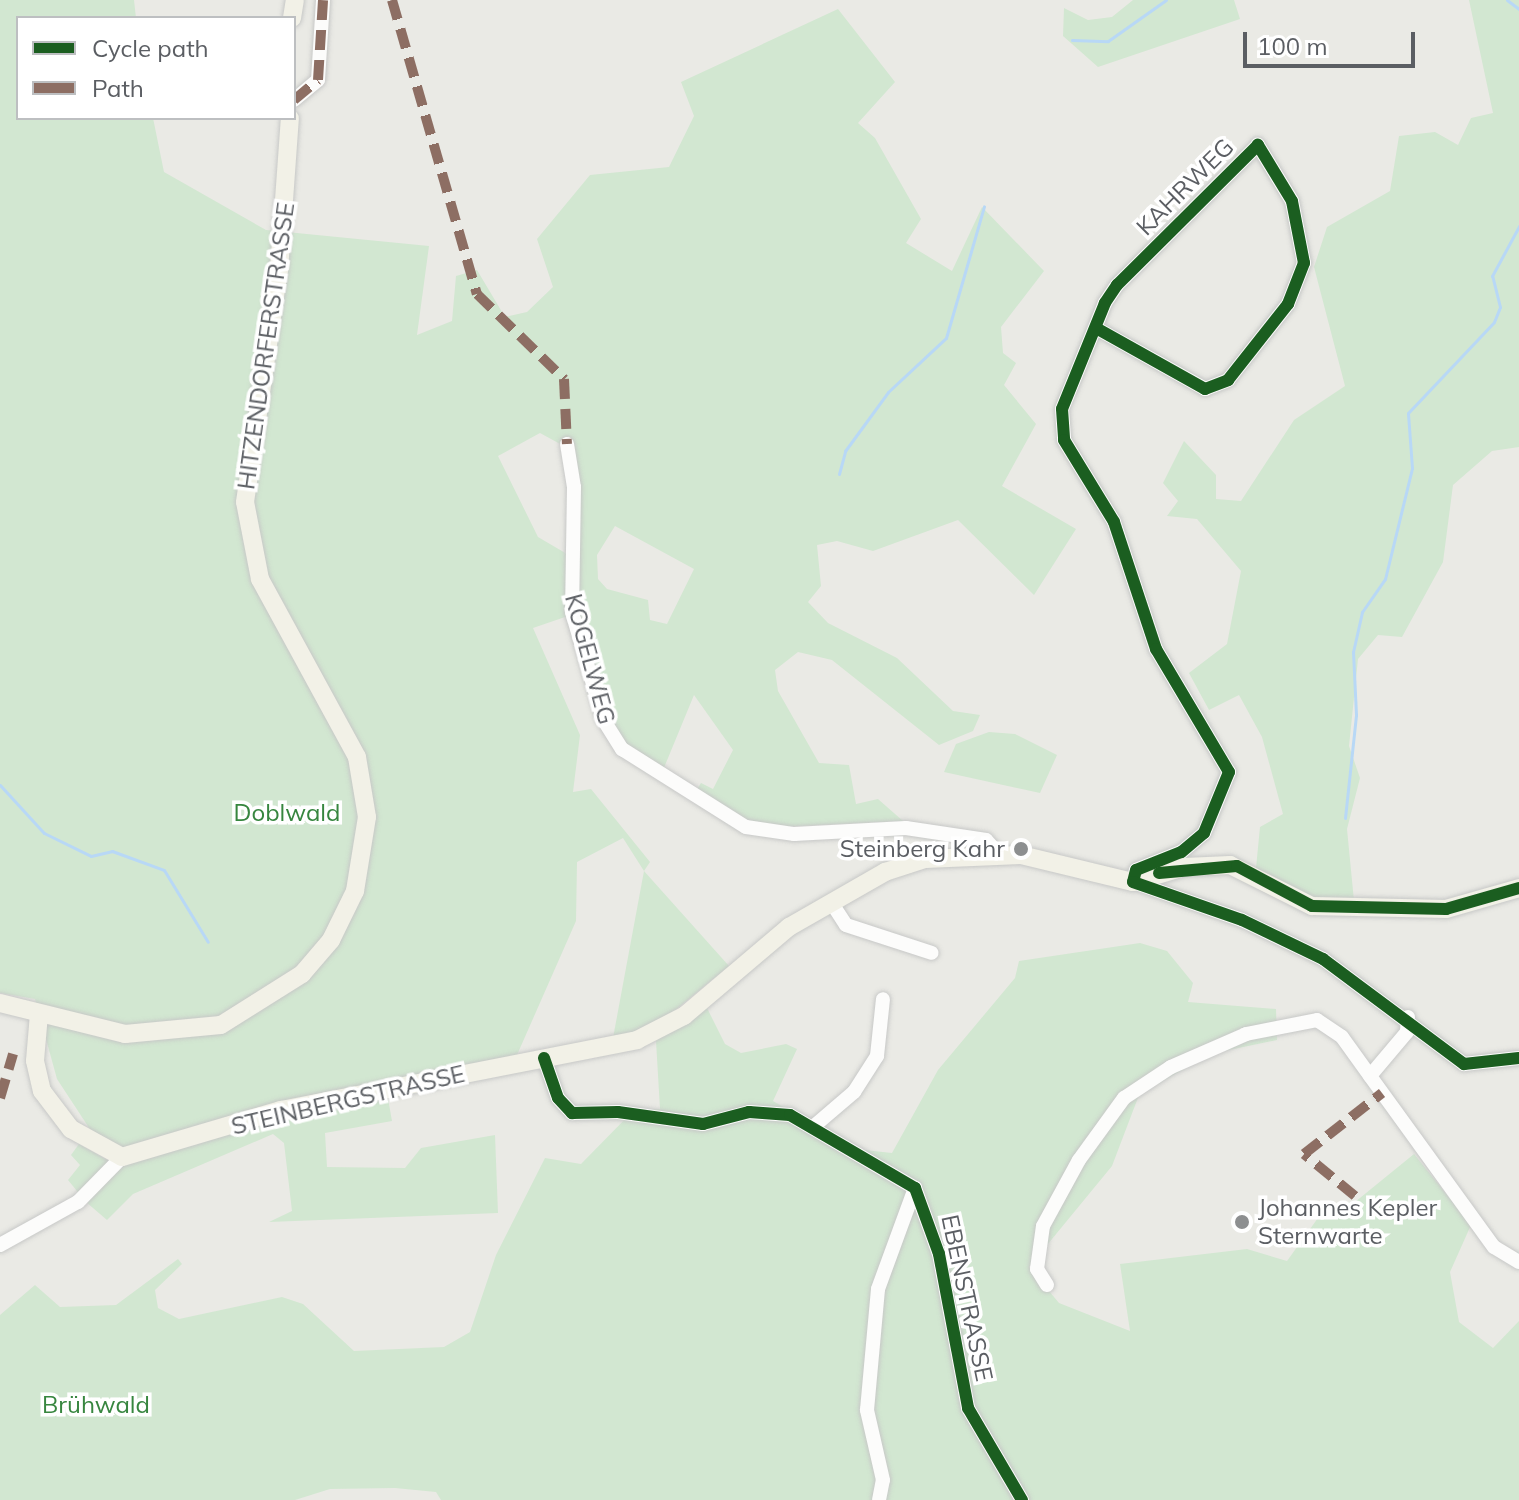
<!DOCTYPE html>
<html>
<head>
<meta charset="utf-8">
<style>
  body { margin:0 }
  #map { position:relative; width:1519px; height:1500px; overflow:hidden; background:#eaeae5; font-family:Mulish,sans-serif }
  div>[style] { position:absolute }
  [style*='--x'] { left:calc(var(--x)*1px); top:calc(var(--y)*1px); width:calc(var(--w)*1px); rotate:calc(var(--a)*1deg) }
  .green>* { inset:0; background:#d2e7d1 }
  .stream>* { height:3px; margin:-1.5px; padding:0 1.5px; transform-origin:1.5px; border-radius:1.5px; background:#b8d8f6 }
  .roads { filter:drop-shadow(0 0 2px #c7c8c7) drop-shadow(0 0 2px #c7c8c7) }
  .minor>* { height:14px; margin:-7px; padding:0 7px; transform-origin:7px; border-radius:7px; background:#fcfcfb }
  .major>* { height:18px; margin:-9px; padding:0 9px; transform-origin:9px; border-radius:9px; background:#f2f1e7 }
  .quiet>* { height:10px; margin-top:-5px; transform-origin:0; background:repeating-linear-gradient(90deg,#8d6e63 0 20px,transparent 0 30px) }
  .cycleway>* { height:12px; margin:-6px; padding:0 6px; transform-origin:6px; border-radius:6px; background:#1b5e20 }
  .dots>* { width:22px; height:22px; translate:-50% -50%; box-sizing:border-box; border:4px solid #fff; border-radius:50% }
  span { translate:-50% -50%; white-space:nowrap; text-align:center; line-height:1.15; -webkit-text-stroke:7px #fff; paint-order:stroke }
  .street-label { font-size:24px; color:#5b5e63 }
  .park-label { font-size:24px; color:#37863f }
  .poi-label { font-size:24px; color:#5b5e63 }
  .right { translate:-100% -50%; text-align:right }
  .left { translate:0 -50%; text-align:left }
  .legend { position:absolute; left:16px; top:16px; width:280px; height:104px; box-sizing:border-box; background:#fff; border:2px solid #bdbfc1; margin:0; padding:10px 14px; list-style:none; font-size:24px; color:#5b5e63 }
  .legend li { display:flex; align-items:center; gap:16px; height:40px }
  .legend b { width:40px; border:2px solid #bdbfc1 }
  .scale { position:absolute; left:1243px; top:32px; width:172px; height:36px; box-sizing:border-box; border:4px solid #5b5e63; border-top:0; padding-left:10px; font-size:24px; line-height:28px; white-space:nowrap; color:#5b5e63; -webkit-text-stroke:6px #fff; paint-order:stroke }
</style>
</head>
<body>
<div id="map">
  <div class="green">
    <div style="clip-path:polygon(evenodd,0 0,134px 0,136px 18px,18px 18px,18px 118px,153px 118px,164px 172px,266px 230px,429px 246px,417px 335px,452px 321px,456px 276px,477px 270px,505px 317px,527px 312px,553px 287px,537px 239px,590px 175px,669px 167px,694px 116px,681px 82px,838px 9px,895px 82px,858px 123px,875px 138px,921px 219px,906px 243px,952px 271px,982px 207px,1044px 271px,1001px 327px,1003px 353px,1016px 363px,1004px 385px,1036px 424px,1002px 486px,1076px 529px,1034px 595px,958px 520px,873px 551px,837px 541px,817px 545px,821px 586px,808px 602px,828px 623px,897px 658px,953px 711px,980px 715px,973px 731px,939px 745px,832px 660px,798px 652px,775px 670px,778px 691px,819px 763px,849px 765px,856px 804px,878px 799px,903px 821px,759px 828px,696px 791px,701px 783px,713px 789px,733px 750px,694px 695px,661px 775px,617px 740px,579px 627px,569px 436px,562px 445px,540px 433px,498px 456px,538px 537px,567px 554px,568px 616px,533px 628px,580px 735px,573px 792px,591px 789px,650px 862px,644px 871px,729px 966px,652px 1029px,613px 1038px,644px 871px,623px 838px,577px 862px,576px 921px,517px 1055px,123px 1151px,97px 1140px,57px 1079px,35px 999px,0 993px,0 0,615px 526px,694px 569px,667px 624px,650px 620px,648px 600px,607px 589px,598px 579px,597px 555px,615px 526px)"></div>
    <div style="clip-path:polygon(1133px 0,1234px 0,1240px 19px,1098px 67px,1063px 36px,1064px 8px,1088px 20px,1112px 17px)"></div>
    <div style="clip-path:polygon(1469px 0,1519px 0,1519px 447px,1492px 451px,1453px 485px,1443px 562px,1402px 637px,1378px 635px,1358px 659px,1349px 746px,1360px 778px,1347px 829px,1354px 901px,1314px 903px,1256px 868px,1260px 827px,1283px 814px,1262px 737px,1239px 695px,1209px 710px,1189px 673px,1227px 644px,1241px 571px,1197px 519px,1167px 516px,1178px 501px,1163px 483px,1184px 441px,1216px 475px,1216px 499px,1241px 501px,1294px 420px,1345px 386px,1314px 267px,1327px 227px,1390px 191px,1399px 136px,1435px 132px,1458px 145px,1471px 118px,1493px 113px)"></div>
    <div style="clip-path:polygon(989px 732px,1015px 734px,1057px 755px,1040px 793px,944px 772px,956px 744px)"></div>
    <div style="clip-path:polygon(1140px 943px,1167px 951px,1193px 983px,1188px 1002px,1276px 1009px,1277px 1040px,1210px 1054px,1139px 1095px,1112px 1166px,1029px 1267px,1059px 1303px,1130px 1331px,1120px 1264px,1247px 1249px,1287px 1261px,1328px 1204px,1355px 1202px,1414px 1154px,1471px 1225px,1450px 1272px,1459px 1322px,1493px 1348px,1519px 1321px,1519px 1500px,884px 1500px,890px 1480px,877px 1433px,875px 1500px,441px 1500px,436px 1492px,395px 1488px,330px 1489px,295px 1500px,0 1500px,0 1315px,35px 1285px,60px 1307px,116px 1305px,178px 1259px,182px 1264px,155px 1290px,158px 1308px,179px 1319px,282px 1297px,303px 1304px,354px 1351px,444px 1347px,470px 1332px,496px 1255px,545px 1158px,581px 1164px,633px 1111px,660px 1109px,656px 1041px,706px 1006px,725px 1044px,741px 1053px,786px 1044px,797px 1049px,773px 1101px,855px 1149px,892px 1153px,938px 1070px,1015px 978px,1019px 961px)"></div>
    <div style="clip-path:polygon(387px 1093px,392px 1121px,325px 1133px,327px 1167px,405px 1168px,421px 1148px,495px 1135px,498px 1213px,269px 1222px,292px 1211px,284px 1143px,273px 1134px,133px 1194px,107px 1220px,86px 1202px,129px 1160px)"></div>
    <div style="clip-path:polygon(79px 1144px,109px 1161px,81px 1196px,68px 1180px,80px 1165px,71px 1155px)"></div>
  </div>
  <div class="stream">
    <div style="--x:1507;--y:0;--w:15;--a:37"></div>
    <div style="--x:1072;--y:40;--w:36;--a:2"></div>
    <div style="--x:1108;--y:41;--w:71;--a:-35.3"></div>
    <div style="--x:839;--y:474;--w:24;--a:-75"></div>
    <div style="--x:845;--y:451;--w:73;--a:-53.9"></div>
    <div style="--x:888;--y:392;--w:79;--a:-43"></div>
    <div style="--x:946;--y:338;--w:137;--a:-73.9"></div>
    <div style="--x:0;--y:785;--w:65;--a:47.5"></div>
    <div style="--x:44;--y:833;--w:52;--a:26.1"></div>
    <div style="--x:91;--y:856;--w:22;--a:-13"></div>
    <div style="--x:112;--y:851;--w:55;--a:20.1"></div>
    <div style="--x:164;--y:870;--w:84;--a:58.6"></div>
    <div style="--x:1345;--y:818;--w:104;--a:-83.9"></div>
    <div style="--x:1356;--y:715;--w:63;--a:-92.7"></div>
    <div style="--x:1353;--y:652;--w:41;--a:-77.3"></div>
    <div style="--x:1362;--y:612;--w:40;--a:-55.1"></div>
    <div style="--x:1385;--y:579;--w:114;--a:-76.3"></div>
    <div style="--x:1412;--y:468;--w:55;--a:-94.2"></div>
    <div style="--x:1408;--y:413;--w:125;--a:-46.6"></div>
    <div style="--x:1494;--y:322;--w:16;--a:-68"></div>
    <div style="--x:1500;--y:307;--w:32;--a:-104"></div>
    <div style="--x:1492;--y:276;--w:57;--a:-61.6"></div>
  </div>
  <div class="roads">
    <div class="minor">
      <div style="--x:294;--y:100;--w:31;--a:-40"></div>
      <div style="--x:318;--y:80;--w:80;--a:-86.4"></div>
      <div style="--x:1096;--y:328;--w:125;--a:29.2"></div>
      <div style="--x:1205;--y:389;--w:25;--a:-21"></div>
      <div style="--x:1228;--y:380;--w:97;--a:-51.7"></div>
      <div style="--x:1288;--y:304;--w:44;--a:-68.7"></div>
      <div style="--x:1304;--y:263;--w:63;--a:-101"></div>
      <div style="--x:1292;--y:201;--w:66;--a:-121.3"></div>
      <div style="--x:1258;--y:145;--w:199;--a:135.2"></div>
      <div style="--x:1117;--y:285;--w:22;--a:124"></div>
      <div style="--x:1105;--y:303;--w:114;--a:112.1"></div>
      <div style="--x:1062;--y:409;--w:31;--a:86"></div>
      <div style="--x:1064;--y:440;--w:96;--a:58.6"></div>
      <div style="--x:1114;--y:522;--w:134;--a:71.7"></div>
      <div style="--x:1156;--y:649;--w:143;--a:59.3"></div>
      <div style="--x:1229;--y:772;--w:66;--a:112.3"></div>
      <div style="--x:1204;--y:833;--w:30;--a:140"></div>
      <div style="--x:1181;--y:852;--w:48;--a:158.2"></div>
      <div style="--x:1136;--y:870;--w:12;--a:104"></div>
      <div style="--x:1133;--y:882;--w:115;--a:19.2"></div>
      <div style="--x:1242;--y:920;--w:90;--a:25.7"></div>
      <div style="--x:1323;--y:959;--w:176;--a:36.7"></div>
      <div style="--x:1464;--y:1064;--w:55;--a:-6.2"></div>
      <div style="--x:567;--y:444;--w:44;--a:80.8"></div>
      <div style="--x:574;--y:487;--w:125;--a:90.9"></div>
      <div style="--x:572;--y:612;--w:111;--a:73.8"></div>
      <div style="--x:603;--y:719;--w:36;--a:58"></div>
      <div style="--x:622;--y:749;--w:146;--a:32.2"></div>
      <div style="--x:746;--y:827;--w:49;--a:8.3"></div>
      <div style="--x:794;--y:834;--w:112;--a:-3.1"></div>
      <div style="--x:906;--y:828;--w:81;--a:8.5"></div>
      <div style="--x:986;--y:840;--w:18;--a:47"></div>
      <div style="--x:831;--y:902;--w:27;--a:57"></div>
      <div style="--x:846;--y:925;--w:90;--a:18"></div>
      <div style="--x:1408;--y:1017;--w:15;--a:94"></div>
      <div style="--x:1407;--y:1032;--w:57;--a:130.1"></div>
      <div style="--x:1370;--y:1076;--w:211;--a:54.1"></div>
      <div style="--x:1494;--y:1247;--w:29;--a:31"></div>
      <div style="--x:544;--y:1058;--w:42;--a:70.7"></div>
      <div style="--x:558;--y:1098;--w:21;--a:47"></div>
      <div style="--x:572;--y:1113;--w:46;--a:-1.2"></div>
      <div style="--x:618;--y:1112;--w:86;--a:8"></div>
      <div style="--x:703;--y:1124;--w:48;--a:-14.6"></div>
      <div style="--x:749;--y:1112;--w:41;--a:4.2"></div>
      <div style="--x:790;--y:1115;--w:145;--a:30.3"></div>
      <div style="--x:915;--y:1188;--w:70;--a:70"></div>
      <div style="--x:939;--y:1254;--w:157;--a:79.3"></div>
      <div style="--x:968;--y:1408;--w:107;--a:59.6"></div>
      <div style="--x:813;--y:1127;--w:54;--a:-40.5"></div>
      <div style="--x:854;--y:1092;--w:43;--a:-57.4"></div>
      <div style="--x:877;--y:1056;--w:57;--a:-84"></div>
      <div style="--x:0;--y:1245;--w:89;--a:-28.9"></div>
      <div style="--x:78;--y:1202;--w:63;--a:-45.6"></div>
      <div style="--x:1047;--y:1285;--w:19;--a:-122"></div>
      <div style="--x:1037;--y:1269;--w:43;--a:-82.1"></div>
      <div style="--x:1043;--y:1226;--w:75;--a:-61.4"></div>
      <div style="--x:1079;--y:1160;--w:77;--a:-54"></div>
      <div style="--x:1124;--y:1098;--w:56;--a:-33.4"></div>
      <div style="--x:1171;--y:1067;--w:82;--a:-23.7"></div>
      <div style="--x:1246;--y:1034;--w:72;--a:-11.2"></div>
      <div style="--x:1317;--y:1020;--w:30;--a:34"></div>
      <div style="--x:1342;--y:1037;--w:48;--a:54.3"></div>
      <div style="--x:879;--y:1500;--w:20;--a:-79"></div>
      <div style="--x:883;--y:1480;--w:72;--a:-102.9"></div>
      <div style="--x:867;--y:1410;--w:121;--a:-84.8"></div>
      <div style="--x:878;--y:1289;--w:108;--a:-69.9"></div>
    </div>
    <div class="major">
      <div style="--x:292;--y:18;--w:18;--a:-81"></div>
      <div style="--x:0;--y:1003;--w:129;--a:13.9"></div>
      <div style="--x:125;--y:1034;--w:96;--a:-5.4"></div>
      <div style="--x:221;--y:1025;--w:96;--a:-32.2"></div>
      <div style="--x:302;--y:974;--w:45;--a:-49.5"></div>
      <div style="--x:331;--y:940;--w:55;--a:-63.9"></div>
      <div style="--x:355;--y:891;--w:75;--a:-80.8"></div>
      <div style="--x:367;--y:817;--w:61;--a:-99.5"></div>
      <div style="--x:357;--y:757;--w:203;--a:-118.6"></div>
      <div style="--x:260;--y:579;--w:78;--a:-101"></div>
      <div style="--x:245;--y:502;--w:234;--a:-81.7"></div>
      <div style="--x:279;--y:270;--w:152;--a:-85.9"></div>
      <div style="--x:39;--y:1014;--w:47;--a:94.9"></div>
      <div style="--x:35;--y:1061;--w:31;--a:77"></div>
      <div style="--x:42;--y:1091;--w:48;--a:52.7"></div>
      <div style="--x:71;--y:1129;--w:58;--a:28.8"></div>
      <div style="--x:122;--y:1157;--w:166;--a:-16.5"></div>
      <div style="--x:281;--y:1110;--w:363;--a:-11.1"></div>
      <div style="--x:637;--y:1040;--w:53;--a:-27.1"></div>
      <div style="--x:684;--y:1016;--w:138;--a:-40.3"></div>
      <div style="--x:789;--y:927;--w:111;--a:-29.8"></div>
      <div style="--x:885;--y:872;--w:42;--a:-18"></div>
      <div style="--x:925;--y:859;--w:96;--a:-2.4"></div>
      <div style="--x:1021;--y:855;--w:115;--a:13.6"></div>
      <div style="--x:1133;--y:882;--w:53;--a:-16.4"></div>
      <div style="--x:1184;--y:867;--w:46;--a:-2.5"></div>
      <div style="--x:1230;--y:865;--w:92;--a:26.6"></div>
      <div style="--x:1312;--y:906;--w:134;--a:1.3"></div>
      <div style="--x:1446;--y:909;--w:76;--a:-16"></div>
    </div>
  </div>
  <div class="quiet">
    <div style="--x:392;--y:0;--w:306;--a:73.9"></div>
    <div style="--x:477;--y:294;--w:122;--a:44.3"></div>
    <div style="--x:564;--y:379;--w:65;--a:87.4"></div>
    <div style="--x:294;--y:100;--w:31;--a:-40"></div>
    <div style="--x:318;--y:80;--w:80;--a:-86.4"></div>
    <div style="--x:0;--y:1098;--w:46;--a:-73.5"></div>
    <div style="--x:1355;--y:1196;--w:66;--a:-140.5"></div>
    <div style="--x:1304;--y:1154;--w:99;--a:-38"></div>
  </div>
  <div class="cycleway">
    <div style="--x:1096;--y:328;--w:125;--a:29.2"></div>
    <div style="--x:1205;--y:389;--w:25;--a:-21"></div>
    <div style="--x:1228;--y:380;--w:97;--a:-51.7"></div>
    <div style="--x:1288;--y:304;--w:44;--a:-68.7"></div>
    <div style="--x:1304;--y:263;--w:63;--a:-101"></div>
    <div style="--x:1292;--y:201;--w:66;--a:-121.3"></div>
    <div style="--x:1258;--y:145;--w:199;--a:135.2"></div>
    <div style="--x:1117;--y:285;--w:22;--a:124"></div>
    <div style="--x:1105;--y:303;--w:114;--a:112.1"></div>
    <div style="--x:1062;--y:409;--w:31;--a:86"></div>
    <div style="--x:1064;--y:440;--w:96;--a:58.6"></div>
    <div style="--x:1114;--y:522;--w:134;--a:71.7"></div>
    <div style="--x:1156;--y:649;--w:143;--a:59.3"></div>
    <div style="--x:1229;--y:772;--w:66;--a:112.3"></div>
    <div style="--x:1204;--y:833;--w:30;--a:140"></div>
    <div style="--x:1181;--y:852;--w:48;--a:158.2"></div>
    <div style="--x:1136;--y:870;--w:12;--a:104"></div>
    <div style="--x:1159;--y:873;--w:78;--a:-5.1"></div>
    <div style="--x:1237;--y:866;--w:85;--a:28.1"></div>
    <div style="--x:1312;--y:906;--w:134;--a:1.3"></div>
    <div style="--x:1446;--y:909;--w:76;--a:-16"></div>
    <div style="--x:1133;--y:882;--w:115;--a:19.2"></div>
    <div style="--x:1242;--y:920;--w:90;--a:25.7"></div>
    <div style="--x:1323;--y:959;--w:176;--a:36.7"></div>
    <div style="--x:1464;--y:1064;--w:55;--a:-6.2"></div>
    <div style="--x:544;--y:1058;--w:42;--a:70.7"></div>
    <div style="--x:558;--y:1098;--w:21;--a:47"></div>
    <div style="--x:572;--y:1113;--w:46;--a:-1.2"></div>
    <div style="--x:618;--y:1112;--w:86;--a:8"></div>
    <div style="--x:703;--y:1124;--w:48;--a:-14.6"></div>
    <div style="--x:749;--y:1112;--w:41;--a:4.2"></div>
    <div style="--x:790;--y:1115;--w:145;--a:30.3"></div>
    <div style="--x:915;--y:1188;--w:70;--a:70"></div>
    <div style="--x:939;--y:1254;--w:157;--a:79.3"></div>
    <div style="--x:968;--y:1408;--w:107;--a:59.6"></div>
  </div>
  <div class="dots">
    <div style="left:1021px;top:849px;background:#8d8f90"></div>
    <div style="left:1242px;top:1222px;background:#8d8f90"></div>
  </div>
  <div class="street-label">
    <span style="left:1185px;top:187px;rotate:-45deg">KAHRWEG</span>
    <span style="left:266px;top:346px;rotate:-82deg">HITZENDORFERSTRASSE</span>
    <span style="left:590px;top:659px;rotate:75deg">KOGELWEG</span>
    <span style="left:348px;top:1100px;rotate:-13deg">STEINBERGSTRASSE</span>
    <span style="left:967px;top:1298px;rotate:78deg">EBENSTRASSE</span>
  </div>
  <div class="park-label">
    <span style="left:287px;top:813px">Doblwald</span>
    <span style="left:96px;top:1405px">Brühwald</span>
  </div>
  <div class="poi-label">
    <span class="right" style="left:1005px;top:849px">Steinberg Kahr</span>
    <span class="left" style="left:1258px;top:1222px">Johannes Kepler<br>Sternwarte</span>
  </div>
  <ul class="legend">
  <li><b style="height:10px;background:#1b5e20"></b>Cycle path</li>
  <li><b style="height:10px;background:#8d6e63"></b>Path</li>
  </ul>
  <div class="scale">100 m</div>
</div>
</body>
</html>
